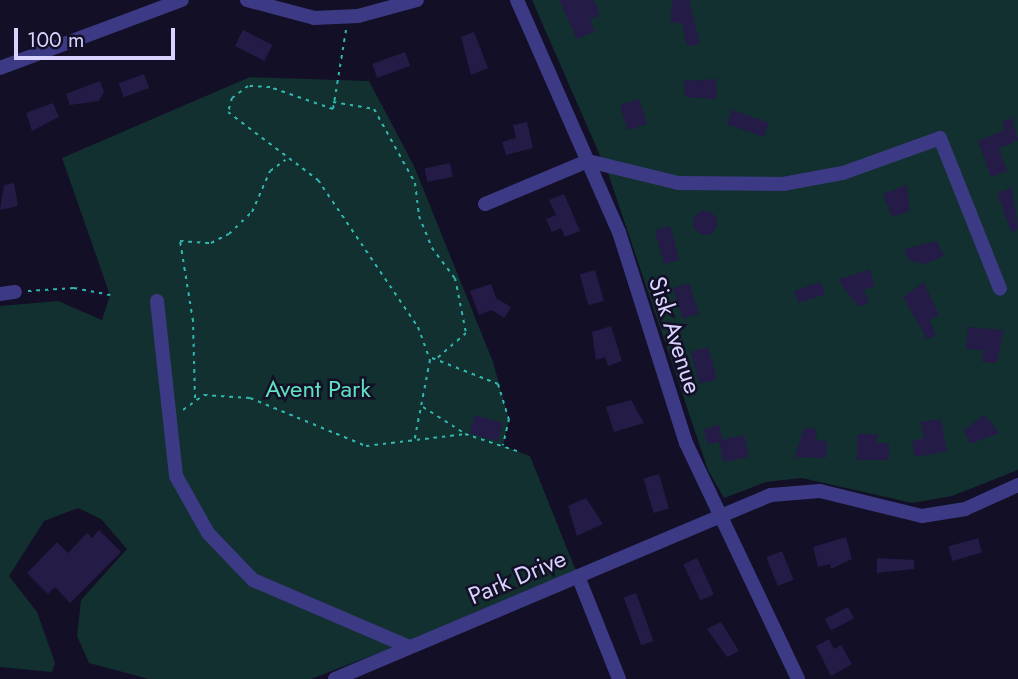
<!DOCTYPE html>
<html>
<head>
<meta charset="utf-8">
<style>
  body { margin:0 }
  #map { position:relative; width:1018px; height:679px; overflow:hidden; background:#130f26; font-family:Jost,sans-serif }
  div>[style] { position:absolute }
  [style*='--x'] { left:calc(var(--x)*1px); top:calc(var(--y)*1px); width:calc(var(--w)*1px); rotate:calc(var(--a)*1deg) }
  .green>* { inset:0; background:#12302f }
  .building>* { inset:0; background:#241b47; transform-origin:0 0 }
  .round { border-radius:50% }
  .path>* { height:2px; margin-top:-1px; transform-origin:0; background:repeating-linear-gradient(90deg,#2fb8b0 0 3.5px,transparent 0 8.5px) }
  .minor>* { height:14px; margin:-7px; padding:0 7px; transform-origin:7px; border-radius:7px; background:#3d3a85 }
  span { translate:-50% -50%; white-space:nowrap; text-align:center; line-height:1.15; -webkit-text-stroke:5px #130f26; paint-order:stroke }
  .street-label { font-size:24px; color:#d9d4ff }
  .park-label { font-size:24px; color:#5fe0c0 }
  .scale { position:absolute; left:14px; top:28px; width:161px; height:32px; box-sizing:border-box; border:4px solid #d9d4ff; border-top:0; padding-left:9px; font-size:21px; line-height:24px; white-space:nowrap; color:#d9d4ff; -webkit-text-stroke:5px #130f26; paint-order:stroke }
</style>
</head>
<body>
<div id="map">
  <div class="green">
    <div style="clip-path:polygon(532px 0,1018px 0,1018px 470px,952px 496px,912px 503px,802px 478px,766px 482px,724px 498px,708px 470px,609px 176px)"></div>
    <div style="clip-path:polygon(250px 77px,369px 81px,414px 166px,493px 362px,509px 419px,503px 446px,530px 456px,578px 576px,311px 679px,149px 679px,89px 663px,77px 636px,81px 600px,127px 549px,101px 519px,78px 508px,44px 521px,9px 576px,37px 612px,55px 663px,52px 672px,0 667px,0 306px,58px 301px,102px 320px,110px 295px,62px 158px)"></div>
  </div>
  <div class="building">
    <div style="clip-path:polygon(559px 0,594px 0,600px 15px,590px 19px,595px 31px,577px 39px)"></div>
    <div style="clip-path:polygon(673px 0,689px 0,700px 44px,687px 46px,682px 24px,670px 21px)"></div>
    <div style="left:243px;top:30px;width:33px;height:18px;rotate:27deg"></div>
    <div style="clip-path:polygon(474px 32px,488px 68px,471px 75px,461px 37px)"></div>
    <div style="left:405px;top:52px;width:15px;height:35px;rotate:70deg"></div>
    <div style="left:144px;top:74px;width:15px;height:27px;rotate:70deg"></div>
    <div style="clip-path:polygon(716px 79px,717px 99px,685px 97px,684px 81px)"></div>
    <div style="clip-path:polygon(100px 81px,104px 92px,99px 101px,70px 105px,66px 94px)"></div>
    <div style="left:639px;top:99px;width:26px;height:20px;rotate:72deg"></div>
    <div style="clip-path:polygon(53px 103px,59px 117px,32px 131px,26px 113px)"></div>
    <div style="left:732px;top:110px;width:39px;height:15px;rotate:19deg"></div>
    <div style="clip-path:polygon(1012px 118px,1018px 140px,999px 149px,1007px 171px,991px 177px,978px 141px,1005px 130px,1002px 122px)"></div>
    <div style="clip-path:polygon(527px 122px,533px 148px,506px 155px,502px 142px,516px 138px,513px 125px)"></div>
    <div style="left:450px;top:163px;width:14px;height:26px;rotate:78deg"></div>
    <div style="clip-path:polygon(14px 183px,18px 206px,0 210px,4px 185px)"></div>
    <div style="clip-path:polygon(907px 185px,910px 211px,892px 217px,883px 194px)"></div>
    <div style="clip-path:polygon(1012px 187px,1018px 229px,1011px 232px,997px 193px)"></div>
    <div style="clip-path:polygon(564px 194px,580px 231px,565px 237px,561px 228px,552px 232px,546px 219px,556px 215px,549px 200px)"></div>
    <div class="round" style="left:693px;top:211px;width:24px;height:24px"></div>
    <div style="left:670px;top:226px;width:35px;height:16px;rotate:74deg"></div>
    <div style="clip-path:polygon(937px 241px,944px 256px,925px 264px,909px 260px,904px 249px)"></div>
    <div style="clip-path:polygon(869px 269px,875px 286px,864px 290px,869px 303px,858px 306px,838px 280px)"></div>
    <div style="left:595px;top:270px;width:32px;height:16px;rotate:74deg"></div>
    <div style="left:821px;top:282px;width:13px;height:28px;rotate:72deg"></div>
    <div style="clip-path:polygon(924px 282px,939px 316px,929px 320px,936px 335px,927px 339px,903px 297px)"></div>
    <div style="left:689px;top:283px;width:32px;height:17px;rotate:72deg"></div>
    <div style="clip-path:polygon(491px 284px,496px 298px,511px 307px,504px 318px,492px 310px,479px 315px,470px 291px)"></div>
    <div style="clip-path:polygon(611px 326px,622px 361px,608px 366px,605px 357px,596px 360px,592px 332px)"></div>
    <div style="clip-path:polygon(968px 327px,1004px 330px,997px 363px,982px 362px,983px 350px,966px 349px)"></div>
    <div style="left:708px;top:347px;width:33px;height:18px;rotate:74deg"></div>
    <div style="clip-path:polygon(631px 400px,644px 423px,614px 432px,606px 407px)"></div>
    <div style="left:475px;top:415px;width:29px;height:19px;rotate:16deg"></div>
    <div style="clip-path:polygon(985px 415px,999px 433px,970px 444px,964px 430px)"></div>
    <div style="clip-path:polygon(941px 419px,947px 451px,915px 457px,912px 441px,924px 438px,921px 422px)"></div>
    <div style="left:719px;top:425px;width:16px;height:16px;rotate:75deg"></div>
    <div style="clip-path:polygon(804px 428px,817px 429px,816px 440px,827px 441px,826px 458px,795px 457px)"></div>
    <div style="clip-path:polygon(857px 434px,877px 434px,877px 443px,889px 443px,889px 460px,857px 460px)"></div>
    <div style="left:744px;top:435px;width:22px;height:26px;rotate:77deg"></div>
    <div style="left:659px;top:474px;width:36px;height:16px;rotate:74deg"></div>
    <div style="clip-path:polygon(586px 498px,603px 524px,577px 536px,568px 506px)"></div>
    <div style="clip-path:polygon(99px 530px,121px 552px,70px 603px,55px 587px,48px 594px,27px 573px,57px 542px,68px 553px,87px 533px,92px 538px)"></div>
    <div style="clip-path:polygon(846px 537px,852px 559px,831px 569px,830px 564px,818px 567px,813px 547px)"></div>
    <div style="left:978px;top:538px;width:15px;height:31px;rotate:74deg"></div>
    <div style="left:782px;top:551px;width:31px;height:17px;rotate:68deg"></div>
    <div style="left:697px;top:558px;width:40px;height:15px;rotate:65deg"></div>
    <div style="clip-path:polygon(877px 558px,914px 560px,914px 569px,877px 573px)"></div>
    <div style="left:636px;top:593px;width:51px;height:13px;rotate:70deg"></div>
    <div style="left:848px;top:607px;width:13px;height:26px;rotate:63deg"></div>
    <div style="clip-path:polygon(721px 622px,739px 651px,727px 657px,707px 629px)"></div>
    <div style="clip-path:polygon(829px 639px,834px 649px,841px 645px,852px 664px,831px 676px,816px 646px)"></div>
  </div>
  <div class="path">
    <div style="--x:346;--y:30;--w:80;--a:99.3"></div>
    <div style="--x:333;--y:109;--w:67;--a:-160.8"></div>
    <div style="--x:270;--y:87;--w:22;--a:-177"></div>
    <div style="--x:248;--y:86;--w:20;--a:143"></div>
    <div style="--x:232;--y:98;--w:15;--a:106"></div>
    <div style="--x:228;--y:112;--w:113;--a:37.1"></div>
    <div style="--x:318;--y:180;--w:178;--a:55.8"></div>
    <div style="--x:418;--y:327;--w:35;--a:70"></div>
    <div style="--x:430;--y:360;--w:84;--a:101"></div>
    <div style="--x:333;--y:102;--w:42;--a:9.7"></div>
    <div style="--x:374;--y:109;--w:85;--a:61"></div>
    <div style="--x:415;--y:183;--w:33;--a:83"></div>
    <div style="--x:419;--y:216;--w:35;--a:68"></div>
    <div style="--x:432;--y:248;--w:38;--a:53"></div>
    <div style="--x:455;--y:278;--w:56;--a:78.7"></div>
    <div style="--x:466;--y:333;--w:40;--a:139"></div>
    <div style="--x:28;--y:291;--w:46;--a:-3.7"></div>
    <div style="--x:74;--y:288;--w:37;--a:11"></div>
    <div style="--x:432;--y:358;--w:71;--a:21.5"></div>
    <div style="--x:498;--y:384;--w:37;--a:73"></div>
    <div style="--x:509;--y:419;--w:27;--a:103"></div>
    <div style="--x:195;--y:398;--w:77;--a:-91.5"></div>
    <div style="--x:193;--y:321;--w:81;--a:-99.2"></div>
    <div style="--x:180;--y:241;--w:31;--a:4"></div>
    <div style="--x:211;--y:243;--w:20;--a:-27"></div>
    <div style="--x:229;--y:234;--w:32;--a:-44"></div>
    <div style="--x:252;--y:212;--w:45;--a:-66.3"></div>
    <div style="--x:270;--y:171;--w:19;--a:-36"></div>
    <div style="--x:423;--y:407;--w:49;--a:32.4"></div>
    <div style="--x:183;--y:410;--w:26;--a:-36"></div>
    <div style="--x:204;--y:395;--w:46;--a:3.7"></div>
    <div style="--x:250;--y:398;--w:126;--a:22.5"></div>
    <div style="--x:366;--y:446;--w:100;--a:-6.9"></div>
    <div style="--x:465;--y:434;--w:55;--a:18.1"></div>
  </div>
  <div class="minor">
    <div style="--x:247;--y:0;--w:69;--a:15"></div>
    <div style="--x:314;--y:18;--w:44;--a:-2.6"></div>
    <div style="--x:358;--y:16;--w:61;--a:-15.2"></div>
    <div style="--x:517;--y:0;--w:253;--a:66.3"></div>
    <div style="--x:619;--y:232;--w:221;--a:72.4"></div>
    <div style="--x:686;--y:443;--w:261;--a:64.6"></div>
    <div style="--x:0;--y:68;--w:194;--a:-20.5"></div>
    <div style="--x:485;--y:204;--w:112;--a:-22.7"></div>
    <div style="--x:588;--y:161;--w:93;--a:13.7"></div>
    <div style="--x:678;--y:183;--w:105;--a:0.5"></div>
    <div style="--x:783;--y:184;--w:61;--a:-10.4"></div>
    <div style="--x:843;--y:173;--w:103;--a:-19.8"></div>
    <div style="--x:940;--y:138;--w:162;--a:68.3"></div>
    <div style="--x:0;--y:294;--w:15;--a:-8"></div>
    <div style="--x:157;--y:301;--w:176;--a:83.8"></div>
    <div style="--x:176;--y:476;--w:65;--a:60.7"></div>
    <div style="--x:208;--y:533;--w:65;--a:46.2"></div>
    <div style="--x:253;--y:580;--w:170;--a:23.2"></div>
    <div style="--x:578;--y:576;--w:111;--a:68.3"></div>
    <div style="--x:335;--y:679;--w:473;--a:-22.9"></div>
    <div style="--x:771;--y:495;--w:49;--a:-4.7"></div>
    <div style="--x:820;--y:491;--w:105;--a:13.8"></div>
    <div style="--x:922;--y:516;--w:44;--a:-9.2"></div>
    <div style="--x:965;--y:509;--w:58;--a:-24.4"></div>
  </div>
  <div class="street-label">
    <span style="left:675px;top:335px;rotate:72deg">Sisk Avenue</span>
    <span style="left:517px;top:577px;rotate:-23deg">Park Drive</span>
  </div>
  <div class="park-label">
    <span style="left:318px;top:389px">Avent Park</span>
  </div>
  <div class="scale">100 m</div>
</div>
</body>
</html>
